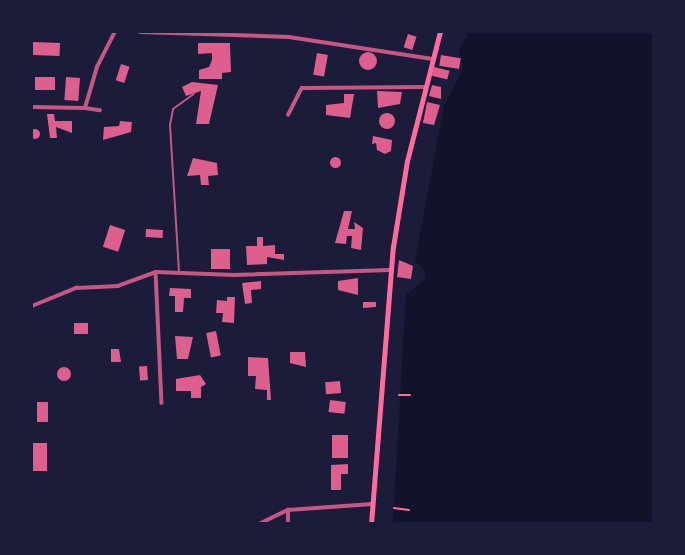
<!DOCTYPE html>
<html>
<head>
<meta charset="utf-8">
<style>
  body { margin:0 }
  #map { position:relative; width:685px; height:555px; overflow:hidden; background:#1b1b3a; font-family:"Open Sans",sans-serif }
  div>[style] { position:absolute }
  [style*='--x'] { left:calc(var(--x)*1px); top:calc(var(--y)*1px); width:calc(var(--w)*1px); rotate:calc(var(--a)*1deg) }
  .water>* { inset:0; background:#12122b }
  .building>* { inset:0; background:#dd5f8e; transform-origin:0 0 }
  .round { border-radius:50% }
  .path>* { height:2px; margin:-1px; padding:0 1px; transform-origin:1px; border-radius:1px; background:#ff6b9d }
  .service>* { height:2px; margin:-1px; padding:0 1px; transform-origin:1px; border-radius:1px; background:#c65784 }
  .minor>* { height:3.5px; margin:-1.75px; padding:0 1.75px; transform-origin:1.75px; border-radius:1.75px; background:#c65784 }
  .trunk>* { height:5px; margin:-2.5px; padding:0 2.5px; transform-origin:2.5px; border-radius:2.5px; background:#ff6b9d }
  span { translate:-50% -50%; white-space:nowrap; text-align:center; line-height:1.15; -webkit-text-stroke:6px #1b1b3a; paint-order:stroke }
  .frame { position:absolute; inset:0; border:33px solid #1b1b3a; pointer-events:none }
</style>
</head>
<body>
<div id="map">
  <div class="water">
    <div style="clip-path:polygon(468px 32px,653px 32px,653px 523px,393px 524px,406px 295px,425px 279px,425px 270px,415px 261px,444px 106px,463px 69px,459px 51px)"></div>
  </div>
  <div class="building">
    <div style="left:408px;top:34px;width:9px;height:14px;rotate:18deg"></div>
    <div style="left:33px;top:42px;width:27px;height:13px;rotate:2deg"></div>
    <div style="clip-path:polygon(198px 43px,230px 43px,231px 72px,222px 73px,222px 79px,199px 79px,199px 70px,209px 67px,212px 60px,212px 53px,198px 54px)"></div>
    <div class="round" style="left:359px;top:52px;width:18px;height:18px"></div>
    <div style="left:317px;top:53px;width:11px;height:22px;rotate:10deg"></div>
    <div style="left:441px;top:55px;width:20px;height:11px;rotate:9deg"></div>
    <div style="left:121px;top:64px;width:9px;height:17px;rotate:18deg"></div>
    <div style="left:434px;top:67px;width:16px;height:9px;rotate:14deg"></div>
    <div style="left:35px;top:77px;width:20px;height:13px"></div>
    <div style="left:66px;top:77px;width:14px;height:23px;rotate:4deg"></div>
    <div style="clip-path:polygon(192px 82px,218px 85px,209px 124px,196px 124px,201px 91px,186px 96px,182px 87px)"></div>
    <div style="clip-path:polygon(432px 85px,441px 87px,441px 99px,429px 96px)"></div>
    <div style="clip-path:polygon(377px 91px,402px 92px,400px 104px,378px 108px)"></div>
    <div style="clip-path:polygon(344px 94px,354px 94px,350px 118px,326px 115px,326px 105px,344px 103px)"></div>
    <div style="clip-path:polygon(427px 102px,440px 105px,434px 125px,423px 123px)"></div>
    <div class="round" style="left:379px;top:113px;width:16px;height:16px"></div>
    <div style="clip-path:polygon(47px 114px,54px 114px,55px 121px,72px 121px,72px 133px,56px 127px,57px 138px,50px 138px)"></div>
    <div style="clip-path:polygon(120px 121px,132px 122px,131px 132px,103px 140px,104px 127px,119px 126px)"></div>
    <div class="round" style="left:30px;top:129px;width:10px;height:10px"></div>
    <div style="clip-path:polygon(373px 136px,392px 140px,391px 151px,385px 154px,377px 150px,376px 143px,372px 144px)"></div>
    <div class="round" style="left:329.5px;top:156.5px;width:11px;height:11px"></div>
    <div style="clip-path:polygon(193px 158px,217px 163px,218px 175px,208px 176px,209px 185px,201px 185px,200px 175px,187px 176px)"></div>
    <div style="clip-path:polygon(344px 211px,352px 211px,348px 229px,355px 229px,354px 222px,363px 228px,361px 250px,351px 248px,352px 236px,347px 236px,346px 244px,335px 243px)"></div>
    <div style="left:110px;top:225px;width:16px;height:23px;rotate:18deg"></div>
    <div style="left:146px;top:229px;width:17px;height:8px;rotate:3deg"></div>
    <div style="clip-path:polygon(257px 237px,263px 237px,263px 246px,275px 245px,275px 254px,284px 254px,284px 260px,267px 257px,267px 264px,247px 265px,246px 246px,257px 246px)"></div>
    <div style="left:211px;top:249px;width:19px;height:20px"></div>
    <div style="clip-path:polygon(399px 260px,413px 266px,411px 279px,397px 277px)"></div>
    <div style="clip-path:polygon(358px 278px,358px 295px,338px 290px,338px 281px)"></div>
    <div style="clip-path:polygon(261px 281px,261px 289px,251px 290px,252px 303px,245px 304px,242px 283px)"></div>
    <div style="clip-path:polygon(170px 288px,191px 289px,191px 298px,184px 298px,183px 312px,175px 312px,175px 296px,169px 296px)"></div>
    <div style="clip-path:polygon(227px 297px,235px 297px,234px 323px,222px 322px,223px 313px,216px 313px,217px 300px,227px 301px)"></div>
    <div style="clip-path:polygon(363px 302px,376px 302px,376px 307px,363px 308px)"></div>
    <div style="left:74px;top:323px;width:14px;height:11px"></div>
    <div style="left:216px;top:331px;width:25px;height:10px;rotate:79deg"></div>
    <div style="clip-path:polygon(175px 336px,193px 337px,188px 359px,177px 359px)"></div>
    <div style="clip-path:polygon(111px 349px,119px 349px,121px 362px,111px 362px)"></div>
    <div style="clip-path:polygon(290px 352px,305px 352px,306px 367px,290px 363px)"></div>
    <div style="clip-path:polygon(248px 357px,268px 358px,271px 400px,267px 400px,267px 390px,255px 389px,256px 376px,248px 376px)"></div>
    <div style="left:147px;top:366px;width:14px;height:8px;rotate:86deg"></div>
    <div class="round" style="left:57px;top:367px;width:14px;height:14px"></div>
    <div style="clip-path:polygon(200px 375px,206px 384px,201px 387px,201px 398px,191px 398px,191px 391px,176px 391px,176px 379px)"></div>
    <div style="left:340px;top:381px;width:12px;height:15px;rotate:85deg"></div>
    <div style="left:330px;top:400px;width:16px;height:12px;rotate:7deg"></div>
    <div style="left:37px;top:402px;width:11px;height:20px"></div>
    <div style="left:332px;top:435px;width:16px;height:23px"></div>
    <div style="left:33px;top:443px;width:14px;height:28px"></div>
    <div style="clip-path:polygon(348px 464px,348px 474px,341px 474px,341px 490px,331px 490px,331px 465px)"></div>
  </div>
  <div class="path">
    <div style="--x:399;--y:395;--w:11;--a:0"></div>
    <div style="--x:394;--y:508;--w:15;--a:8"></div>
  </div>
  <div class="service">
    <div style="--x:179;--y:272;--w:147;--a:-93.5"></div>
    <div style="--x:170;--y:125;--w:16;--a:-79"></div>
    <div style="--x:173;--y:109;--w:26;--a:-36"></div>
  </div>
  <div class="minor">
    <div style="--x:140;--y:32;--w:149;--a:1.9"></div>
    <div style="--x:289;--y:37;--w:145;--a:8.7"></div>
    <div style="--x:32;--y:107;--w:53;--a:1.1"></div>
    <div style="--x:85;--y:108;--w:43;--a:-73.7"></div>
    <div style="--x:97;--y:67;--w:39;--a:-63"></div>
    <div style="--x:85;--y:108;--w:15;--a:8"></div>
    <div style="--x:288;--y:115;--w:30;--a:-63"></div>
    <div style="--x:302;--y:88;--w:123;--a:-0.5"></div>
    <div style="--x:156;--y:272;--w:131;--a:87.4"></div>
    <div style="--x:32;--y:306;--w:48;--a:-22.2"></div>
    <div style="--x:76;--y:288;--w:42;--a:-2.7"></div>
    <div style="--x:118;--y:286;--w:40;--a:-20.2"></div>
    <div style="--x:156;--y:272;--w:78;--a:2.2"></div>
    <div style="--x:234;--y:275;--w:156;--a:-1.8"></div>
    <div style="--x:259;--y:524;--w:32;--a:-26"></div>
    <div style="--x:288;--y:510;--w:84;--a:-4.1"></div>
    <div style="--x:288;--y:524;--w:14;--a:-90"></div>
  </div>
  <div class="trunk">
    <div style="--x:371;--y:524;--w:278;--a:-85.5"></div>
    <div style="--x:393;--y:247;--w:87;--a:-80.8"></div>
    <div style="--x:407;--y:161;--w:133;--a:-75.7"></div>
  </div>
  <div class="frame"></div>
</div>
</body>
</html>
